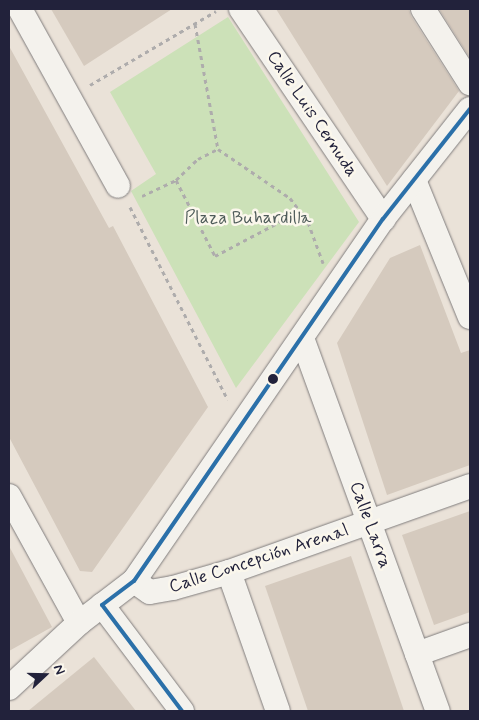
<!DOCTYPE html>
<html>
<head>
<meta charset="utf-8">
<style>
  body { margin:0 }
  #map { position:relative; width:479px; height:720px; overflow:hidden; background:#eae2d8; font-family:Mynerve,sans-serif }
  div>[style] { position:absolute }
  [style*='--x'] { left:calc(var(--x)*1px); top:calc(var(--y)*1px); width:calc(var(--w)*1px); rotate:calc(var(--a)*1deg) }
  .green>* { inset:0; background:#cce1b8 }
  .building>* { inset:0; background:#d5cabe }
  .path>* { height:3px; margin-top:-1.5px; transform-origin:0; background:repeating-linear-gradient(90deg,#aeacac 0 4px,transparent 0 8px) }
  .roads { filter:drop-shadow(0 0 1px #807d7d) drop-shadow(0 0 1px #807d7d) }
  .street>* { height:24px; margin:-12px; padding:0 12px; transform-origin:12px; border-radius:12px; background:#f4f2ed }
  .bus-1>* { height:4px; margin:-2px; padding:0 2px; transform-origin:2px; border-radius:2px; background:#2b70a9 }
  .dots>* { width:14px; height:14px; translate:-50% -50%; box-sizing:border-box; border:2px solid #fbf7ec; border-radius:50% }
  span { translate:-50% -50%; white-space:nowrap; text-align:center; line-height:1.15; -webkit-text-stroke:5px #fbf7ec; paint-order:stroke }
  .street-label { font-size:18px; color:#22223b }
  .park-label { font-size:18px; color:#4e5b59 }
  .frame { position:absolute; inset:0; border:10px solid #22223b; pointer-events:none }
  .north { position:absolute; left:20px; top:650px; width:50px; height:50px; -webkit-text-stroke:4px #fbf7ec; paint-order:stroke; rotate:69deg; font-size:14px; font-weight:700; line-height:20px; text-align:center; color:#22223b }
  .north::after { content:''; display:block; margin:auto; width:18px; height:22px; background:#22223b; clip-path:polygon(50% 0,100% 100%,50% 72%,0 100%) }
</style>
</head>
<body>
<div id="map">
  <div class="green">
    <div style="clip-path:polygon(228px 17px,359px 222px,236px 388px,131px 191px,156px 174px,110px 92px)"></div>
  </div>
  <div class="building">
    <div style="clip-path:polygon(51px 9px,172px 9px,84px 66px)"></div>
    <div style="clip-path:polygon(276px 9px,409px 9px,411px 16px,459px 91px,387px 186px)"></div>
    <div style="clip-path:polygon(439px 9px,470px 9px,470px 58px)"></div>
    <div style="clip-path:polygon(9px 46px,109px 228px,113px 226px,208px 407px,92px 572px,80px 571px,9px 437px)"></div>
    <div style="clip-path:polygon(420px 245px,461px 353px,470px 350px,470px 465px,387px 495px,337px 343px,390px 258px)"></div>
    <div style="clip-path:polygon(470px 511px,470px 612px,434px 625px,402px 535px)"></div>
    <div style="clip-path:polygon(9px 546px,52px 627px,9px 651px)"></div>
    <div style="clip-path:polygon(351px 556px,404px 711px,308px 711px,265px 586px)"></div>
    <div style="clip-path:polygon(94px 657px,136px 711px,28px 711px)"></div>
  </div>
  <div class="path">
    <div style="--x:195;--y:24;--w:127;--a:79.6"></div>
    <div style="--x:90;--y:85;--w:146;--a:-30.4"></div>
    <div style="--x:176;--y:180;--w:85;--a:62.8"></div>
    <div style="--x:215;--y:256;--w:96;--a:-27.9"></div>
    <div style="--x:142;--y:196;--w:38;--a:-25"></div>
    <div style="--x:176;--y:180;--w:30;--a:-44"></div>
    <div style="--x:198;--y:159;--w:22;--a:-27"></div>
    <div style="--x:218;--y:149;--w:87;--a:34.2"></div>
    <div style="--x:290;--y:198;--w:30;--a:53"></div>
    <div style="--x:308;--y:222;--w:44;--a:69.9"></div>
    <div style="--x:130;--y:207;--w:216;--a:63.1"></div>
  </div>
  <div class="roads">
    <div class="street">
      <div style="--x:20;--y:9;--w:202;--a:61"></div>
      <div style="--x:241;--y:9;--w:254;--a:55.9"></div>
      <div style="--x:423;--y:9;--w:88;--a:57.6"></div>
      <div style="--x:414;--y:180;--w:148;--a:67.8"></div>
      <div style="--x:302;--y:338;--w:397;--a:70"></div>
      <div style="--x:9;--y:496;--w:145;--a:61.1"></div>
      <div style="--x:229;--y:572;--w:147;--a:70.6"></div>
      <div style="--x:134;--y:581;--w:19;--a:35"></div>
      <div style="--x:150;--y:592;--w:23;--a:-10"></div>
      <div style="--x:173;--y:588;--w:58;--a:-15.9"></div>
      <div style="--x:229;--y:572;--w:256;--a:-19.6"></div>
      <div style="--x:102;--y:605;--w:133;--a:53"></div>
      <div style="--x:417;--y:654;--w:56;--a:-19.7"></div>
      <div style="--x:9;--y:688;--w:96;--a:-42.9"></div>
      <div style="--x:79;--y:623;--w:69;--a:-37.4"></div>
      <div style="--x:134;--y:581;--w:439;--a:-55.5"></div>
      <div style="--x:383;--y:219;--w:140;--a:-51.7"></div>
    </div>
  </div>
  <div class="bus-1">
    <div style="--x:182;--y:711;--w:133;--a:-127"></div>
    <div style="--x:102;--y:605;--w:40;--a:-37"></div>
    <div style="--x:134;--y:581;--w:439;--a:-55.5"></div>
    <div style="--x:383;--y:219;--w:140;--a:-51.7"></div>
  </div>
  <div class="dots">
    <div style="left:273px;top:379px;background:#22223b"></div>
  </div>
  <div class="street-label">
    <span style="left:312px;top:114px;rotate:56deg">Calle Luis Cernuda</span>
    <span style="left:370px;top:525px;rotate:70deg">Calle Larra</span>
    <span style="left:259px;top:559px;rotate:-18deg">Calle Concepción Arenal</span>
  </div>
  <div class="park-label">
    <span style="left:248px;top:218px">Plaza Buhardilla</span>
  </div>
  <div class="frame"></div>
  <div class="north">N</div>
</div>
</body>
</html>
